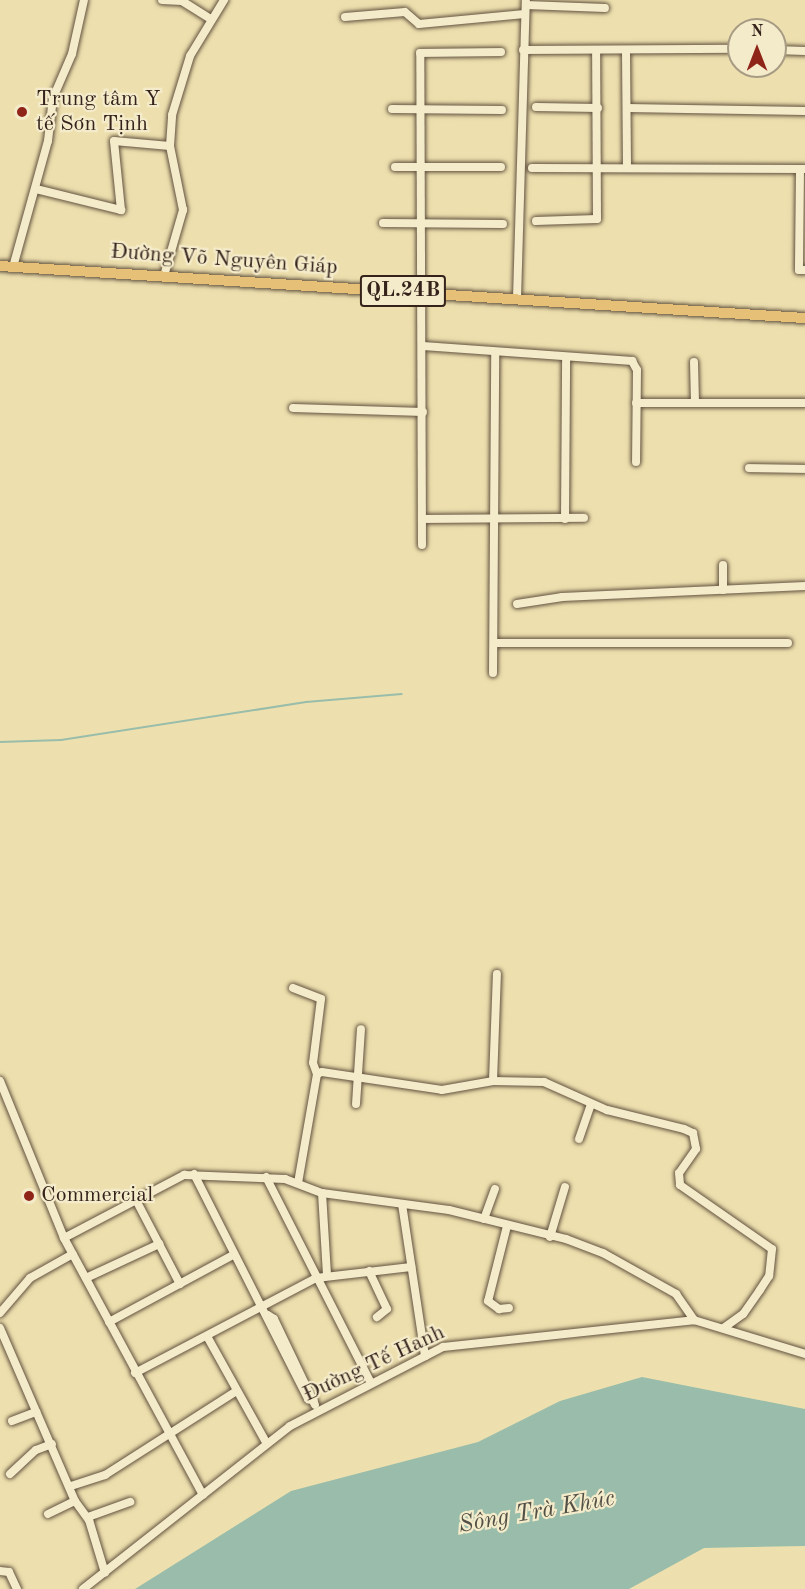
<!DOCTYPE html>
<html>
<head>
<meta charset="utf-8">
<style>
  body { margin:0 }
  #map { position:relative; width:805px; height:1589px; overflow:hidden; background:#eee0ae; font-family:"Old Standard TT",serif }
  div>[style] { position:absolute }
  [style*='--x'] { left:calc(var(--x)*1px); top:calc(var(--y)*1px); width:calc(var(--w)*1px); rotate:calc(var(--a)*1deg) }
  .water>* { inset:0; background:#99bdaa }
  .stream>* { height:2px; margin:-1px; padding:0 1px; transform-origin:1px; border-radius:1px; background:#99bdaa }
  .roads { filter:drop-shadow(0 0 2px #625240) drop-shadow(0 0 2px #625240) }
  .minor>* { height:8px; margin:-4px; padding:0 4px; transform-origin:4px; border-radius:4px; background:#f4ebca }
  .major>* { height:10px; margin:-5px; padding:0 5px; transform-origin:5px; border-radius:5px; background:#e7c077 }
  .dots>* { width:16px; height:16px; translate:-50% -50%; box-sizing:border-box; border:3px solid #f4ebca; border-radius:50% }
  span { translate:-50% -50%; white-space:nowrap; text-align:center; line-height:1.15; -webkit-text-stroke:4.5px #f4ebca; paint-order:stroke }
  .shield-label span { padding:2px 4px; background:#f4ebca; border:2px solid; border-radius:4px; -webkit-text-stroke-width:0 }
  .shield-label { font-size:21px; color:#34221b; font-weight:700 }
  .poi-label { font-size:22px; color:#34221b }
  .left { translate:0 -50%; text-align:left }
  .street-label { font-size:22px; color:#34221b }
  .water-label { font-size:24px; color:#525046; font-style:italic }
  .north { position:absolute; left:727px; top:18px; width:60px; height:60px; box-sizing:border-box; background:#f4ebca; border:2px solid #a79b84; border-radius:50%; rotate:0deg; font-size:16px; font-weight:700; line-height:24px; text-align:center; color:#34221b }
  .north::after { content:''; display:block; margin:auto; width:21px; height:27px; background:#8f2418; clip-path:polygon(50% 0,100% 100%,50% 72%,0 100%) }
</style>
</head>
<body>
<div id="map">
  <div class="water">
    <div style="clip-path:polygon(642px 1377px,805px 1409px,805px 1546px,704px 1548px,629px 1589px,135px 1589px,291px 1491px,478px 1442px,560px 1401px)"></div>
  </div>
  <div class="stream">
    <div style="--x:0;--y:742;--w:61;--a:-1.9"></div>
    <div style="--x:61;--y:740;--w:248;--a:-8.8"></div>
    <div style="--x:306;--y:702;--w:96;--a:-4.8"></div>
  </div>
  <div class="roads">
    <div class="minor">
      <div style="--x:162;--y:0;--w:20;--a:3"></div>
      <div style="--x:182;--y:1;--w:34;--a:32"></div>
      <div style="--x:526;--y:5;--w:79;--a:2.2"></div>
      <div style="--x:345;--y:17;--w:60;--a:-4.8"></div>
      <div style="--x:405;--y:12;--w:18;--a:41"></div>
      <div style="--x:419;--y:24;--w:106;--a:-5.4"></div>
      <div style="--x:523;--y:50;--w:216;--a:-0.3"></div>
      <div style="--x:775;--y:50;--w:30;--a:2"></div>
      <div style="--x:626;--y:52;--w:114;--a:89.5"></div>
      <div style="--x:536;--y:107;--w:62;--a:0.9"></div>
      <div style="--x:627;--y:108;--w:178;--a:1"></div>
      <div style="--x:392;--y:109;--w:110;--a:0.5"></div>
      <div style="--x:395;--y:167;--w:106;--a:0"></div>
      <div style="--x:532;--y:168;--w:273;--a:0.2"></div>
      <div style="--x:800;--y:169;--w:101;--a:90.6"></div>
      <div style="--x:799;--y:270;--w:6;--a:0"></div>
      <div style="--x:36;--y:189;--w:88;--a:13.9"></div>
      <div style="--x:121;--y:210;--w:69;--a:-95.8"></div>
      <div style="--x:114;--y:141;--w:56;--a:5.1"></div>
      <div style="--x:536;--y:221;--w:61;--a:-1.9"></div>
      <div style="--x:597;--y:219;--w:168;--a:-90.3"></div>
      <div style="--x:383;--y:223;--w:120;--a:0.5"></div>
      <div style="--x:13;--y:267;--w:131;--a:-74.5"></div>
      <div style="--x:48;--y:141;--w:43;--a:-83.4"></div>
      <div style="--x:53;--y:98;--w:48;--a:-66.6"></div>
      <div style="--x:72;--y:54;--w:55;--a:-77.5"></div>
      <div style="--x:164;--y:276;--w:69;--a:-73.9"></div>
      <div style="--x:183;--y:210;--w:65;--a:-101.5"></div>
      <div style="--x:170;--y:146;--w:31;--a:-86"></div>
      <div style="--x:172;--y:115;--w:62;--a:-73"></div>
      <div style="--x:190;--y:56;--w:66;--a:-58.7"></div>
      <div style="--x:517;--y:298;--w:298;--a:-88.3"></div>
      <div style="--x:423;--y:346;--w:210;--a:4.1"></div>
      <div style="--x:632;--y:361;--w:10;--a:61"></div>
      <div style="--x:637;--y:370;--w:92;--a:90.6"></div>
      <div style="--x:694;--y:362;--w:41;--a:88.6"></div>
      <div style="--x:636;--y:403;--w:169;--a:0"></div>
      <div style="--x:293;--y:408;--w:130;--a:1.8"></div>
      <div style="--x:749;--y:468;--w:56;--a:1"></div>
      <div style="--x:422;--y:519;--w:162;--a:-0.4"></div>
      <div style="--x:565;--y:519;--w:162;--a:-89.6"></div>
      <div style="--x:422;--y:545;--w:492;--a:-90.2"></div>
      <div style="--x:420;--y:53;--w:81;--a:-0.7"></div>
      <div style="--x:723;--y:590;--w:25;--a:-90"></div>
      <div style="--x:517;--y:604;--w:46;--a:-8.8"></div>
      <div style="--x:562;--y:597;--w:243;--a:-2.6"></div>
      <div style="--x:494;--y:643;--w:294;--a:0"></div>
      <div style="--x:493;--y:673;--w:320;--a:-89.6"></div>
      <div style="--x:293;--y:988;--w:30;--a:21"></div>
      <div style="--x:321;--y:999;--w:64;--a:97.1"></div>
      <div style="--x:313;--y:1063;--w:12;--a:70"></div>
      <div style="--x:0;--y:1081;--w:170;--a:67.8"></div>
      <div style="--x:64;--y:1238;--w:292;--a:61.6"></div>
      <div style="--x:493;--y:1081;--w:107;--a:-87.9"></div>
      <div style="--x:356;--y:1104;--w:75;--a:-86.2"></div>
      <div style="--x:579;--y:1139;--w:36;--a:-71"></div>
      <div style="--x:194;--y:1174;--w:252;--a:63.1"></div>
      <div style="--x:308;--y:1399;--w:6;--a:18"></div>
      <div style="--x:266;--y:1177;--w:231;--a:63"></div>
      <div style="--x:298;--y:1183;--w:111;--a:-80.1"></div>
      <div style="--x:317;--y:1074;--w:5;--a:-22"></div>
      <div style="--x:322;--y:1072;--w:121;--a:8.5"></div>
      <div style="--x:442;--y:1090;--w:52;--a:-10"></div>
      <div style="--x:493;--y:1081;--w:51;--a:1.1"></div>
      <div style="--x:544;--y:1082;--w:69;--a:24"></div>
      <div style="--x:607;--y:1110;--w:79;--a:13.9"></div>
      <div style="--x:684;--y:1129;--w:10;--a:24"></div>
      <div style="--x:693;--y:1133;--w:16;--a:79"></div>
      <div style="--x:696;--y:1149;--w:29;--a:125"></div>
      <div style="--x:679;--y:1173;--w:12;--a:85"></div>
      <div style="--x:680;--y:1185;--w:112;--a:34.8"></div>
      <div style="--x:772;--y:1249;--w:27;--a:96"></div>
      <div style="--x:769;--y:1276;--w:17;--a:123"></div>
      <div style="--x:760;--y:1290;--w:29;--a:125"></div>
      <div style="--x:743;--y:1314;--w:24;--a:144"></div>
      <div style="--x:322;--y:1193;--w:82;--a:86.5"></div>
      <div style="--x:136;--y:1200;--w:95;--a:62.4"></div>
      <div style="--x:402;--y:1204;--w:154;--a:81.4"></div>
      <div style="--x:484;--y:1219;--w:32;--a:-70"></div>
      <div style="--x:507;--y:1226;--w:77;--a:104.2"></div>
      <div style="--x:488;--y:1301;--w:14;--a:36"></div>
      <div style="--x:499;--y:1309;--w:10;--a:-6"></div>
      <div style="--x:550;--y:1237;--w:52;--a:-73.3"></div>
      <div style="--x:64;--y:1238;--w:136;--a:-27.7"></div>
      <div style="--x:184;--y:1175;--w:101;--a:2.3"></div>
      <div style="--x:285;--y:1179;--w:40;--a:21"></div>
      <div style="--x:322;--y:1193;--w:128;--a:7.6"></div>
      <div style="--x:449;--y:1210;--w:121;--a:13.9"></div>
      <div style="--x:566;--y:1239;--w:40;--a:21"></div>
      <div style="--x:603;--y:1253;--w:84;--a:29.3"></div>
      <div style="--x:676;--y:1294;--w:32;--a:55"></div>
      <div style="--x:369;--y:1271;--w:42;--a:64.7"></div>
      <div style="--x:387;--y:1309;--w:13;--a:141"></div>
      <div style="--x:86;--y:1278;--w:81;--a:-25"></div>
      <div style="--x:0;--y:1313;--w:46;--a:-49.4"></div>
      <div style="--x:30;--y:1278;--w:49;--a:-29.2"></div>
      <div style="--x:268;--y:1315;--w:7;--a:34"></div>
      <div style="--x:274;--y:1319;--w:95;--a:64.5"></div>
      <div style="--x:109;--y:1322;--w:141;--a:-28.4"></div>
      <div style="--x:0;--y:1328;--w:189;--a:66.6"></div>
      <div style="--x:75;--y:1501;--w:24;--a:54"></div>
      <div style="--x:89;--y:1520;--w:55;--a:73.2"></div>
      <div style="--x:208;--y:1338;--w:121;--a:60.9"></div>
      <div style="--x:135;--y:1373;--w:204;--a:-27.7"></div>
      <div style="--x:316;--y:1278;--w:96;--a:-6.6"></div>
      <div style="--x:12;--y:1421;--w:26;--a:-21"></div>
      <div style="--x:10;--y:1474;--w:35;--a:-43"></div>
      <div style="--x:36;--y:1450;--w:17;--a:-21"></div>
      <div style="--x:71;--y:1486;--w:36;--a:-18"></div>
      <div style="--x:105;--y:1475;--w:154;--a:-32.6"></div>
      <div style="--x:48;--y:1514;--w:30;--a:-26"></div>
      <div style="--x:88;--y:1517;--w:45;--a:-19.7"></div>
      <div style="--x:0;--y:1571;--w:9;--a:6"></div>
      <div style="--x:9;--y:1572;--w:19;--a:65"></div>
      <div style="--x:83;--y:1589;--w:263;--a:-38.2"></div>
      <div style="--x:290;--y:1426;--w:172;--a:-27.3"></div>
      <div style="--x:443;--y:1347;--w:252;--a:-6.1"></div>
      <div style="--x:694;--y:1320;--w:116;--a:17"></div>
    </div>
    <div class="major">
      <div style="--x:0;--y:266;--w:807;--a:3.7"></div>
    </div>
  </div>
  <div class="dots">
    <div style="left:22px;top:112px;background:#8f2418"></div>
    <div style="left:29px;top:1196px;background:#8f2418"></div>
  </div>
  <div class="shield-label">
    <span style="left:403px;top:291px">QL.24B</span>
  </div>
  <div class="poi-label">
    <span class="left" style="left:36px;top:112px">Trung tâm Y<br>tế Sơn Tịnh</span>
    <span class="left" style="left:41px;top:1196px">Commercial</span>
  </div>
  <div class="street-label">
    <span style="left:224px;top:260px;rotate:4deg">Đường Võ Nguyên Giáp</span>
    <span style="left:374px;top:1364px;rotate:-25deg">Đường Tế Hanh</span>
  </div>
  <div class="water-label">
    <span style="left:537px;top:1513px;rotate:-10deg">Sông Trà Khúc</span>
  </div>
  <div class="north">N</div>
</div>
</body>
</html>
